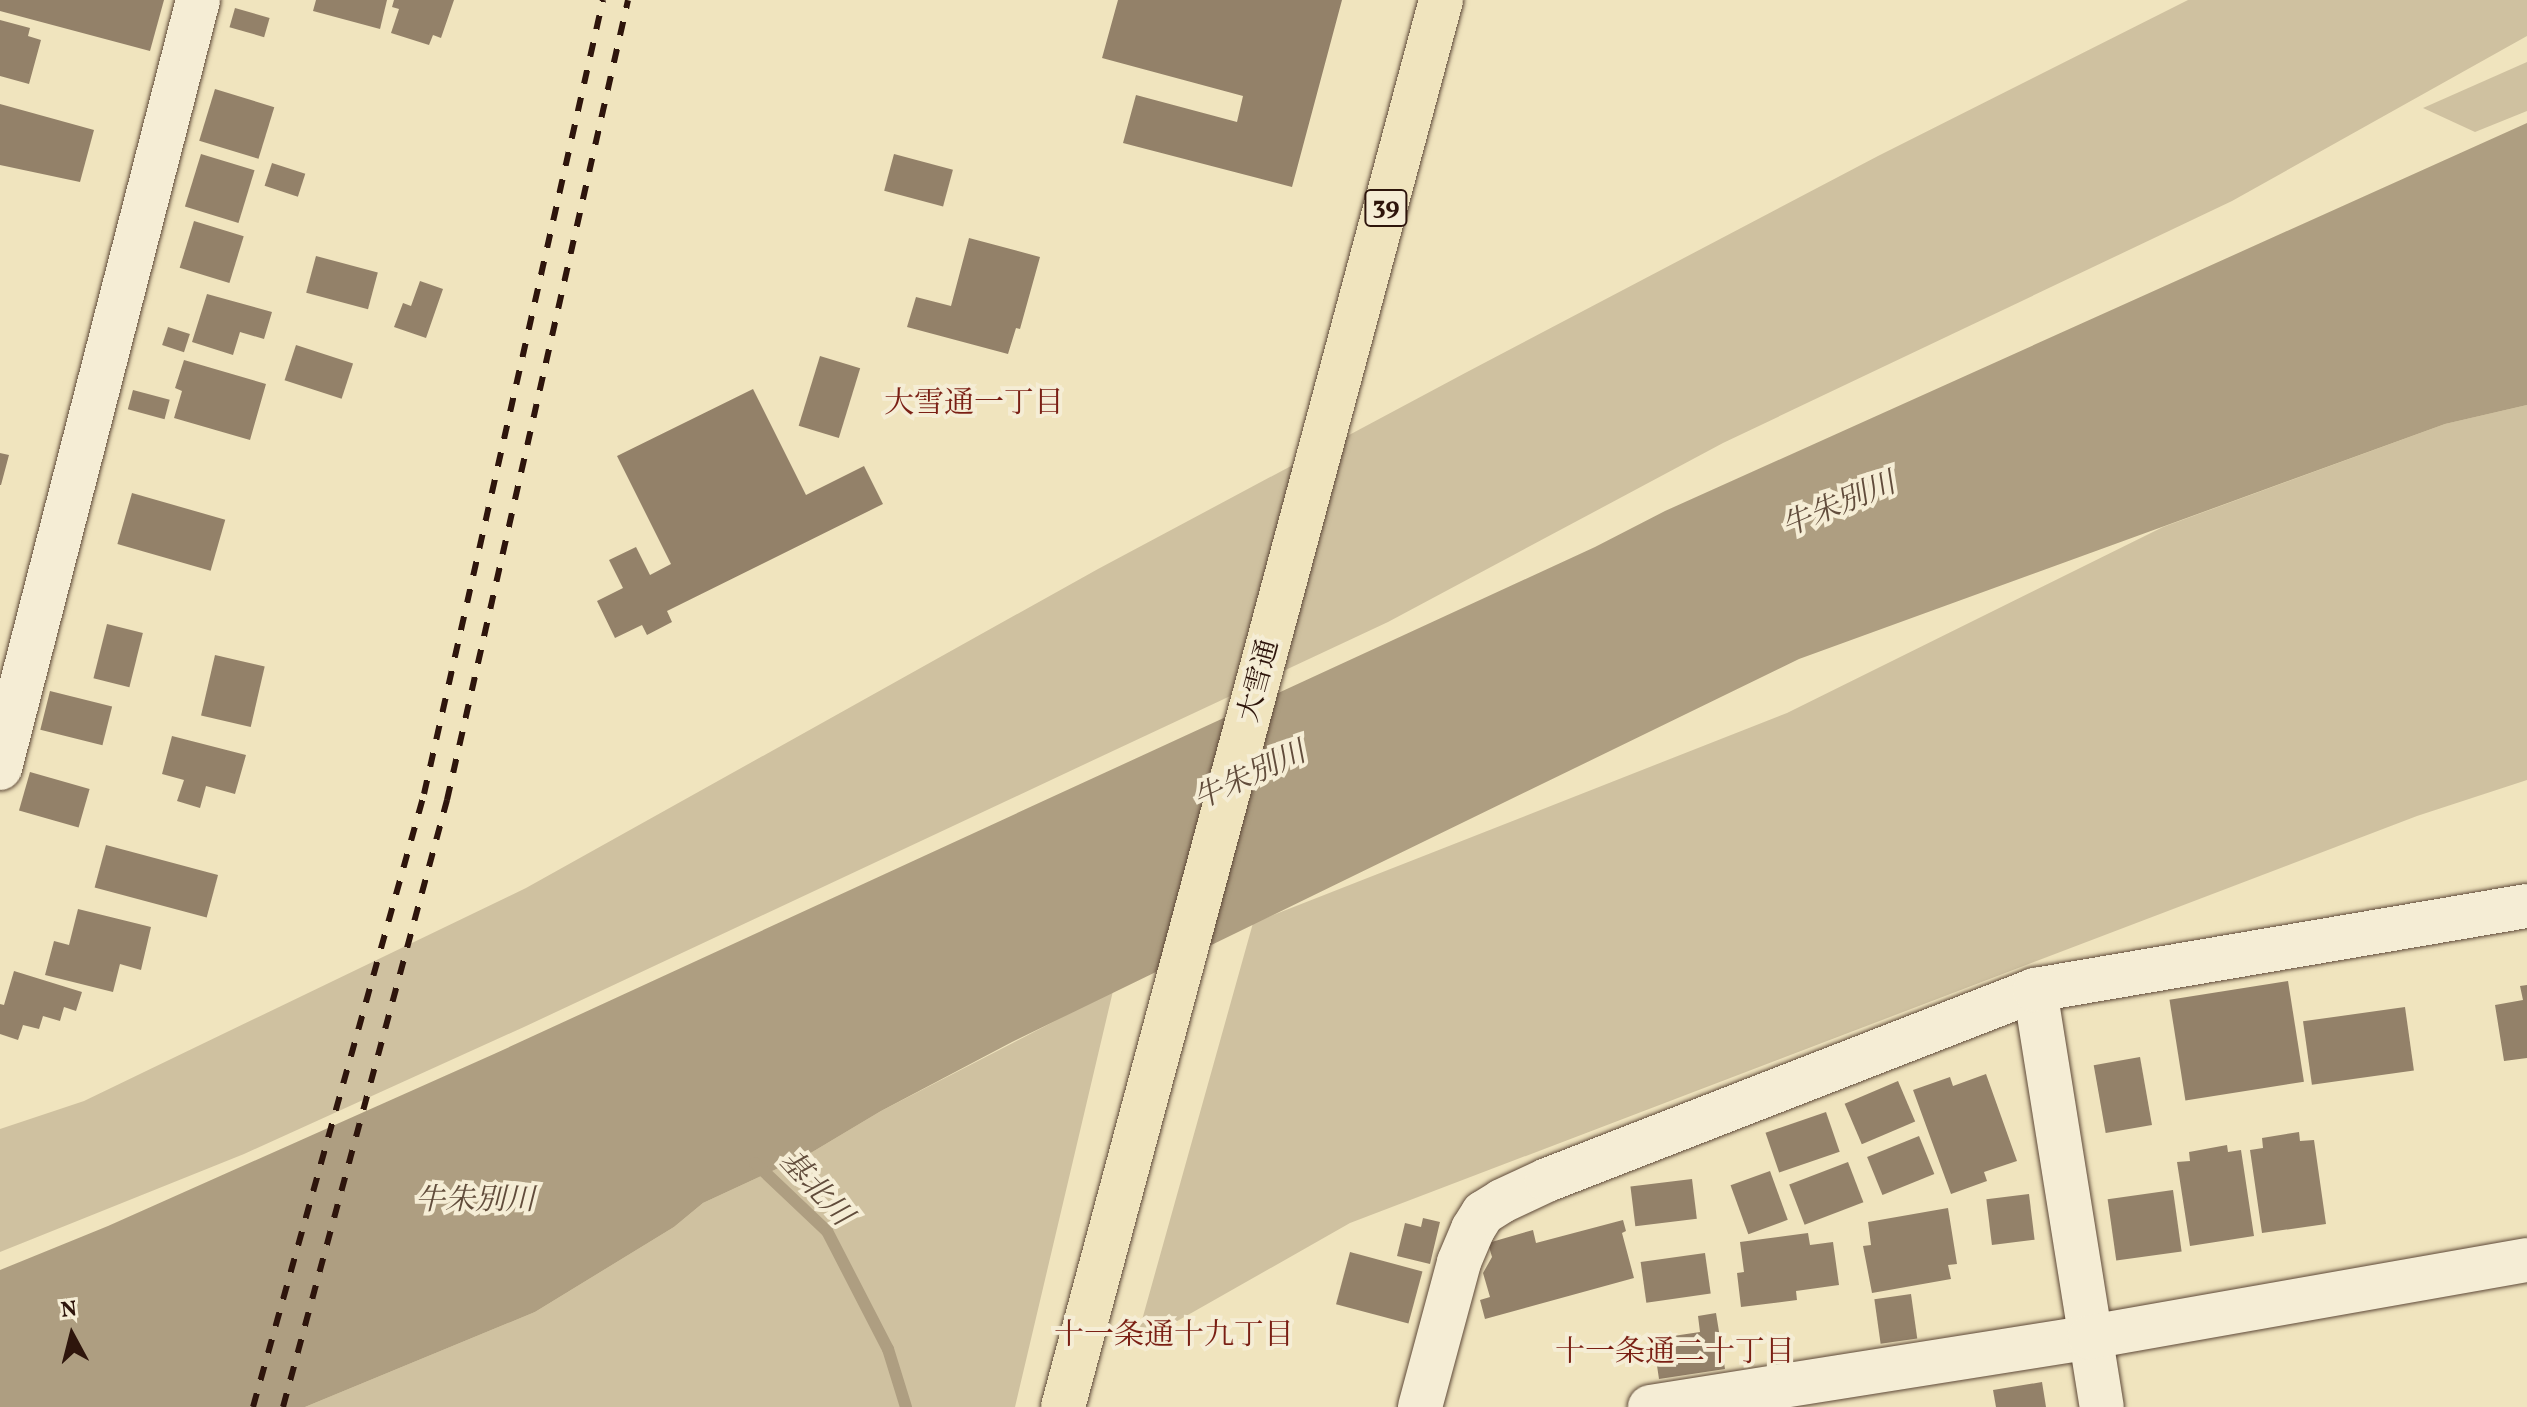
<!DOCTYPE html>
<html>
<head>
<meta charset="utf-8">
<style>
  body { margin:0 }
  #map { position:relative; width:2527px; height:1407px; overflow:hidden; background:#f0e4be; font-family:Vollkorn,"Noto Serif JP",serif }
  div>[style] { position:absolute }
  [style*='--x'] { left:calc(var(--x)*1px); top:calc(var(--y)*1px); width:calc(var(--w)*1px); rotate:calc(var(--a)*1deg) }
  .green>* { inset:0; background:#cfc1a0 }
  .water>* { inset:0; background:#ae9e81 }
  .stream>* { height:12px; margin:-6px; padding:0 6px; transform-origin:6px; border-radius:6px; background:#ae9e81 }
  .building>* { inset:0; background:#938169; transform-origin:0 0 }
  .roads { filter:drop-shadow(0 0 2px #5e4938) drop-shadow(0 0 2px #5e4938) }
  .street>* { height:44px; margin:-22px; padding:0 22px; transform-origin:22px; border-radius:22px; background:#f5edd5 }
  .highway>* { height:44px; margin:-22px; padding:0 22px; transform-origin:22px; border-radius:22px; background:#f0e4be }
  .rail>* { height:6px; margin-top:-3px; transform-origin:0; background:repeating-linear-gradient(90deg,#2e150c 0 14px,transparent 0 28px) }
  span { translate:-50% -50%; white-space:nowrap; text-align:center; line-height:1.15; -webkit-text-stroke:8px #f5edd5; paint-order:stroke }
  .shield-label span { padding:2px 6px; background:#f5edd5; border:2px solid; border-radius:6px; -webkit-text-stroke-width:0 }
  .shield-label { font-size:26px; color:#2e150c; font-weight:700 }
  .street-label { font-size:28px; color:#2e150c }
  .neighbourhood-label { font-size:30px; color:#7a1f14 }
  .water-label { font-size:30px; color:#614c3b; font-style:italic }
  .north { position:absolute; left:32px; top:1295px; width:80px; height:80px; -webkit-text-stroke:6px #f5edd5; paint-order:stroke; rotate:353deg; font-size:22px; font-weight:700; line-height:32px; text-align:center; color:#2e150c }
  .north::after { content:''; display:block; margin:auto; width:28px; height:36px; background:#2e150c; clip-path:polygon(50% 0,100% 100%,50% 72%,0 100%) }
</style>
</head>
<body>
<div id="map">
  <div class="green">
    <div style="clip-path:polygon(2188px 0,2527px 0,2527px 36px,2232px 201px,1723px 443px,1388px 622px,524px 1027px,244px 1154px,0 1252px,0 1129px,84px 1101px,526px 888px,1098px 569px,1467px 372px,1878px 156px)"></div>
    <div style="clip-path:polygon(2527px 62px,2527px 111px,2475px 132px,2423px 108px)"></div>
    <div style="clip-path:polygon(2527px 405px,2527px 780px,2417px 816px,1350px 1223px,1135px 1345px,1253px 923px,1787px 713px,2163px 527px,2445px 424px)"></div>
    <div style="clip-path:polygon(1113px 991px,1015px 1407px,305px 1407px,535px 1312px,674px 1227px,703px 1203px,809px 1154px,881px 1111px)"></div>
  </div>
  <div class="water">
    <div style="clip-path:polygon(2527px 123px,2527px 405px,2445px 424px,1799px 659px,1012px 1042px,881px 1111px,809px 1154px,703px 1203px,674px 1227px,535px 1312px,305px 1407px,0 1407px,0 1270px,108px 1226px,494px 1054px,1595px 547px,1665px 511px)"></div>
  </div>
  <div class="stream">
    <div style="--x:755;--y:1163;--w:99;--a:43.4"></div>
    <div style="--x:827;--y:1231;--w:133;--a:62.7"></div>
    <div style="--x:888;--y:1349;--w:61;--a:72.8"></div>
  </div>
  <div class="building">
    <div style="clip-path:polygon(0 0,164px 0,150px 51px,0 11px)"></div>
    <div style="clip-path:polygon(316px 0,387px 0,380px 29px,313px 11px)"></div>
    <div style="clip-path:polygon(394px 0,454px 0,441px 38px,433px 35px,429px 45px,391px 33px,399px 9px,392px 7px)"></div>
    <div style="clip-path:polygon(1118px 0,1342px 0,1292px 187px,1123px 143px,1136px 95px,1237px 122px,1243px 96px,1102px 58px)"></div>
    <div style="left:235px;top:8px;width:36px;height:20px;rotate:16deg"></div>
    <div style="clip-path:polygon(0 20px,30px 28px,28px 36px,41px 40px,29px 84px,0 76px)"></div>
    <div style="left:215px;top:89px;width:62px;height:54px;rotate:17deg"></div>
    <div style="clip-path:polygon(0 104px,94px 130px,80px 182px,0 165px)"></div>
    <div style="left:201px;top:154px;width:56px;height:55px;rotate:17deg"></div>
    <div style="left:894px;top:154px;width:61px;height:38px;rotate:15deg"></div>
    <div style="left:272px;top:163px;width:35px;height:24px;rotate:18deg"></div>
    <div style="left:194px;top:221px;width:52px;height:49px;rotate:17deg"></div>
    <div style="clip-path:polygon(969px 238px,1040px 257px,1020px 329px,1016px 328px,1008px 354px,907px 327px,916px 297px,951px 306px)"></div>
    <div style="left:316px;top:256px;width:64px;height:38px;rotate:15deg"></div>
    <div style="clip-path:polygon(420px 281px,443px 289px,426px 338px,394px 327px,403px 303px,411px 306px)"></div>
    <div style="clip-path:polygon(207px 294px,272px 312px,264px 339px,240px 332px,233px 355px,192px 342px)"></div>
    <div style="left:168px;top:327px;width:23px;height:19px;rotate:18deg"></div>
    <div style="left:296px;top:345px;width:60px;height:37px;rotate:18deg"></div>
    <div style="left:820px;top:356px;width:42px;height:73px;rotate:17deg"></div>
    <div style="clip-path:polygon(184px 360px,266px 384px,250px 440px,174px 418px,182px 391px,175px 388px)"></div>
    <div style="clip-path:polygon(753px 389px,806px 495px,864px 466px,883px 504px,667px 611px,672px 622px,647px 635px,642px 625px,615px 638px,597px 601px,623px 588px,609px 560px,636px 547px,650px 575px,671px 564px,617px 456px)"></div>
    <div style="left:133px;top:390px;width:38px;height:20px;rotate:15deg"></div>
    <div style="clip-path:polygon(0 453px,9px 455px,1px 485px,0 485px)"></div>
    <div style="left:132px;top:493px;width:97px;height:53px;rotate:16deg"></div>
    <div style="left:107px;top:624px;width:37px;height:56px;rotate:14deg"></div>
    <div style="left:215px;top:655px;width:51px;height:62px;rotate:13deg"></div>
    <div style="left:50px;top:691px;width:64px;height:40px;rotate:14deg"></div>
    <div style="clip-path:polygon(172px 736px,246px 755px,235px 794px,206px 786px,200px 808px,177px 801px,184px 780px,162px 774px)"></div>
    <div style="left:30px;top:772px;width:62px;height:40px;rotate:16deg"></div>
    <div style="left:106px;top:845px;width:116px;height:44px;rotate:15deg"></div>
    <div style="clip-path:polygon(78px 909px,151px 927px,141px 970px,120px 964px,113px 992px,45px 975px,54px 941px,69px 945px)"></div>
    <div style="clip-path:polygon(14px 971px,82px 992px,76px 1011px,64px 1007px,60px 1021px,43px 1016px,39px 1029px,23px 1025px,18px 1040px,0 1034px,0 1004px,4px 1005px)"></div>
    <div style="left:2288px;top:981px;width:102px;height:120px;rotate:81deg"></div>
    <div style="clip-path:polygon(2527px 985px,2527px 1058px,2504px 1061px,2495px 1005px,2523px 1000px,2520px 986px)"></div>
    <div style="left:2405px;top:1007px;width:64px;height:103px;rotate:82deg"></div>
    <div style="left:2140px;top:1057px;width:69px;height:47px;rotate:80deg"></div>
    <div style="clip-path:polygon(1986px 1074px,2017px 1161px,1984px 1172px,1987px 1181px,1951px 1194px,1913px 1090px,1950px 1077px,1953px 1086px)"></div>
    <div style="left:1898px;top:1081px;width:44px;height:58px;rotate:67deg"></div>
    <div style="left:1826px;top:1112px;width:42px;height:64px;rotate:71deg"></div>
    <div style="clip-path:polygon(2299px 1132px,2300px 1141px,2314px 1140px,2326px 1224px,2262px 1233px,2250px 1150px,2263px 1148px,2262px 1138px)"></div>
    <div style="left:1919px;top:1136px;width:41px;height:56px;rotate:68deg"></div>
    <div style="clip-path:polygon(2227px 1145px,2228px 1152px,2241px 1150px,2254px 1236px,2190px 1246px,2177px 1162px,2190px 1161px,2189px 1152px)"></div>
    <div style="left:1848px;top:1162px;width:43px;height:63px;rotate:69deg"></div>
    <div style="left:1770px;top:1171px;width:52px;height:42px;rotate:70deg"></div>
    <div style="left:1692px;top:1179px;width:40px;height:62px;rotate:83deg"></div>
    <div style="left:2173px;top:1190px;width:62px;height:66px;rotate:82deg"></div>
    <div style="left:2029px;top:1194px;width:46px;height:43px;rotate:83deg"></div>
    <div style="clip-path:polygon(1948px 1208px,1957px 1264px,1948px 1265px,1951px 1279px,1872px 1293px,1863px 1246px,1871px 1245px,1868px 1222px)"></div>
    <div style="clip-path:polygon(1423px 1218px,1440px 1222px,1430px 1264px,1397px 1256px,1405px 1223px,1421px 1227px)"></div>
    <div style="clip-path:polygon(1623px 1220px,1626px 1231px,1622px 1233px,1634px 1278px,1485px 1319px,1480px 1300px,1490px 1297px,1483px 1273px,1492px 1257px,1488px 1243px,1533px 1230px,1536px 1243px)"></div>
    <div style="clip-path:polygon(1808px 1233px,1810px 1245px,1833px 1242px,1839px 1285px,1796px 1291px,1797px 1300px,1741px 1307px,1737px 1273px,1744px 1272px,1740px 1242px)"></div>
    <div style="left:1350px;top:1252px;width:75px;height:54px;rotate:15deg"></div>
    <div style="left:1705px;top:1253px;width:41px;height:65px;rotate:82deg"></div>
    <div style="left:1911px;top:1294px;width:45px;height:37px;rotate:82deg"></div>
    <div style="clip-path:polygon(1716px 1313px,1725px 1369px,1659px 1379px,1653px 1339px,1700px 1332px,1698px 1316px)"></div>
    <div style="clip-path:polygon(2042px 1382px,2046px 1407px,1996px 1407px,1993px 1390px)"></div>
  </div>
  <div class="roads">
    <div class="street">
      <div style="--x:0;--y:768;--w:793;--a:-75.54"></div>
      <div style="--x:2035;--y:990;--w:422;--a:80.9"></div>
      <div style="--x:1420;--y:1407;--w:150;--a:-74.9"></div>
      <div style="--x:1459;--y:1262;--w:36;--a:-67"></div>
      <div style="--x:1473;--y:1229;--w:19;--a:-58"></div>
      <div style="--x:1483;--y:1213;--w:22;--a:-32"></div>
      <div style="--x:1502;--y:1201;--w:50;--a:-25"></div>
      <div style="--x:1547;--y:1180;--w:524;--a:-21.27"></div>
      <div style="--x:2035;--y:990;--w:499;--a:-9.7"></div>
      <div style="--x:1650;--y:1407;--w:446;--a:-9"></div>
      <div style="--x:2090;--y:1337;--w:444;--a:-10"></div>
    </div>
    <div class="highway">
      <div style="--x:1063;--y:1407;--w:1457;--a:-74.96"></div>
    </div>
  </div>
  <div class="rail">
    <div style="--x:253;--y:1407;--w:636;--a:-74.41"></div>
    <div style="--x:424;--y:794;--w:814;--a:-77.3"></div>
    <div style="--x:283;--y:1407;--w:629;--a:-74.88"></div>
    <div style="--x:447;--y:800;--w:820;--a:-77.25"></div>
  </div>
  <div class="shield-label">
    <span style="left:1386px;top:208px">39</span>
  </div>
  <div class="street-label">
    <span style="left:1260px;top:681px;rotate:-75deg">大雪通</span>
  </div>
  <div class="neighbourhood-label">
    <span style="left:974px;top:404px">大雪通一丁目</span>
    <span style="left:1174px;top:1336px">十一条通十九丁目</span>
    <span style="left:1675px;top:1353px">十一条通二十丁目</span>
  </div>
  <div class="water-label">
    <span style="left:1839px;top:506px;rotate:-23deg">牛朱別川</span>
    <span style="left:1250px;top:777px;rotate:-25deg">牛朱別川</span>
    <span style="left:815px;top:1189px;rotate:47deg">基北川</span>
    <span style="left:475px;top:1201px">牛朱別川</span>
  </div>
  <div class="north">N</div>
</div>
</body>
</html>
